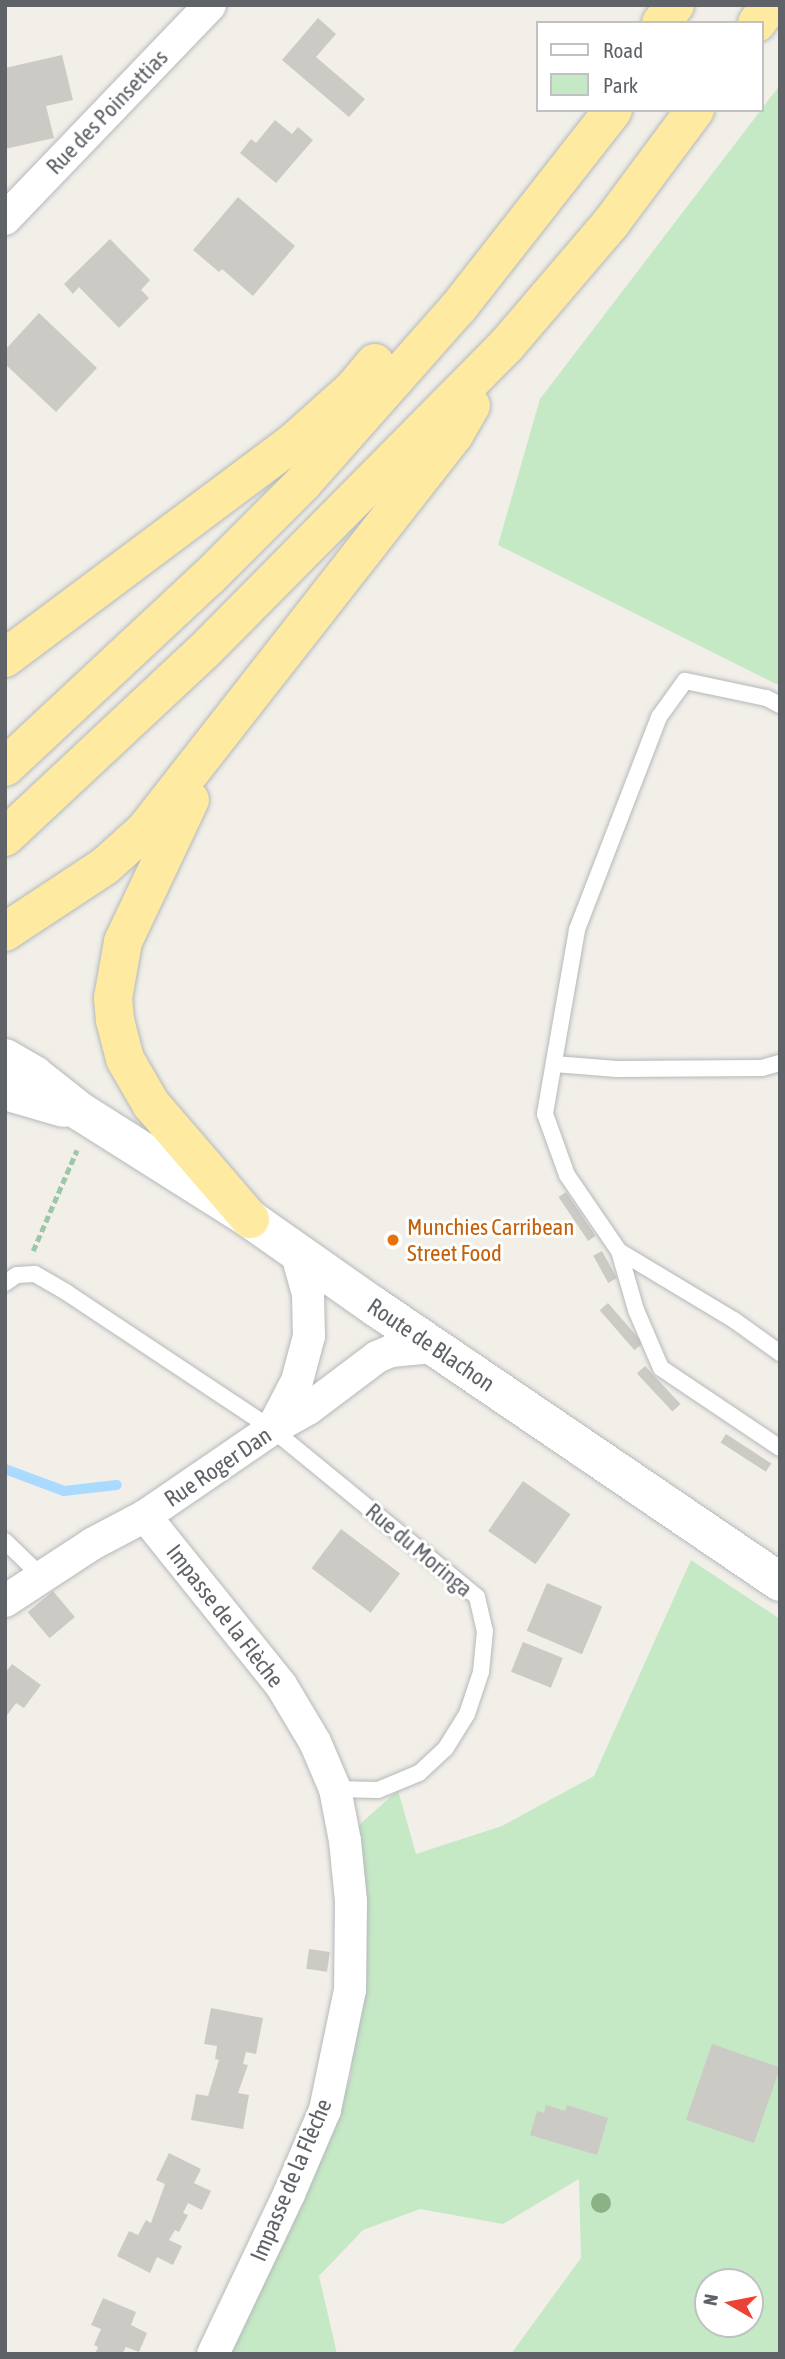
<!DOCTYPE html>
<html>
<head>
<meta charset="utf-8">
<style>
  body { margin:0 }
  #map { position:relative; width:785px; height:2359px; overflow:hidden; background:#f1efe8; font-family:"Asap Condensed",sans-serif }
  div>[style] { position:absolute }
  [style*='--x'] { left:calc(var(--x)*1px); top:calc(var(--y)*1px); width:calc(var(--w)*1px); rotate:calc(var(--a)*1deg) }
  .green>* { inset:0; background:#c5e8c5 }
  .stream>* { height:10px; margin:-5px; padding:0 5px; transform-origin:5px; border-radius:5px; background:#aadaff }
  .building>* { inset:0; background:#cccac5; transform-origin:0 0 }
  .path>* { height:4.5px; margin-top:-2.25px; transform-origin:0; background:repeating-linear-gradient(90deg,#9cc7a9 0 7px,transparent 0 10.5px) }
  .roads { filter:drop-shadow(0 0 2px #b5b8bc) drop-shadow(0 0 2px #b5b8bc) }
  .service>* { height:16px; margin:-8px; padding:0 8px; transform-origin:8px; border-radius:8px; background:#fff }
  .minor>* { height:32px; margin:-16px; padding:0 16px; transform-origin:16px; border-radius:16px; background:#fff }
  .tertiary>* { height:38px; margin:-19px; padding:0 19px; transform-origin:19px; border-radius:19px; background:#fff }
  .trunk>* { height:38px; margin:-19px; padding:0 19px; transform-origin:19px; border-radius:19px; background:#feeaa1 }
  .trees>* { width:20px; height:20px; margin:-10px; border-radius:50%; background:#89b387 }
  .dots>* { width:19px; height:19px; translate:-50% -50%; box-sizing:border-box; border:4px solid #fff; border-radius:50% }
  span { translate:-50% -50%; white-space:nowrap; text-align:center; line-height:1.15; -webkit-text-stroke:6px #fff; paint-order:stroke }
  .street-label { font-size:23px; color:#5f6368 }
  .food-label { font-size:23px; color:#c56008 }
  .left { translate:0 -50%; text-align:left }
  .frame { position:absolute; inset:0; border:7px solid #5f6368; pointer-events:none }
  .legend { position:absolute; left:536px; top:21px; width:228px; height:91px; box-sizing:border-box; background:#fff; border:2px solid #bfc1c3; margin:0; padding:9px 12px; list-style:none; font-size:21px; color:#5f6368 }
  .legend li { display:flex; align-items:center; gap:14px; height:35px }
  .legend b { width:35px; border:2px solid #bfc1c3 }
  .north { position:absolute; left:694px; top:2268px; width:70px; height:70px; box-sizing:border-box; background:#fff; border:2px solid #bfc1c3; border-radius:50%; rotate:280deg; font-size:19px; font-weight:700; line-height:28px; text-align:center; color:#5f6368 }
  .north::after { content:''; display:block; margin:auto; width:24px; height:32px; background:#ea4335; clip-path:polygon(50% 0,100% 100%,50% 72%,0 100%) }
</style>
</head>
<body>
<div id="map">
  <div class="green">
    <div style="clip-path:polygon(780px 85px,780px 686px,498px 545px,540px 399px)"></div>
    <div style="clip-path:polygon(evenodd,691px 1560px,780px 1619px,780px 2354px,511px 2354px,581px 2258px,579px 2179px,503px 2224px,420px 2209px,363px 2230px,319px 2276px,337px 2354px,227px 2354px,350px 2079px,365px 1948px,356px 1828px,398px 1790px,416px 1854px,502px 1826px,594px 1776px,691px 1560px,708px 2282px,750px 2282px,750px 2324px,708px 2324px,708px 2282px)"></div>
  </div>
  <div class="stream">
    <div style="--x:5;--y:1469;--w:63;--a:20.4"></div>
    <div style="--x:64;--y:1491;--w:53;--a:-6.5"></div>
  </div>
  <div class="building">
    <div style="clip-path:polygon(318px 18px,336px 34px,316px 57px,365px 99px,349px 117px,282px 60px)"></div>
    <div style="clip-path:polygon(62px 55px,73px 100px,46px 106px,54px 138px,5px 149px,5px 68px)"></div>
    <div style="clip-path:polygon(275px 120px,292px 134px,298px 127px,313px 140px,276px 183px,240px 153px,251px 139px,256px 143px)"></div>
    <div style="clip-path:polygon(238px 197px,295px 246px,253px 296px,222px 269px,219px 272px,193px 250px)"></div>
    <div style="clip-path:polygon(110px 239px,150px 280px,141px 290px,149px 298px,119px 328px,79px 287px,73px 294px,64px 284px)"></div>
    <div style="clip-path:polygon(39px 313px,97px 368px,56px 412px,5px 364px,5px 350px)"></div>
    <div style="left:566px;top:1192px;width:53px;height:9px;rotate:56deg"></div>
    <div style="left:602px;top:1251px;width:31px;height:10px;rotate:61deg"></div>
    <div style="left:608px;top:1303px;width:53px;height:11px;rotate:49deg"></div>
    <div style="left:645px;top:1366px;width:52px;height:11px;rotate:47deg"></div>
    <div style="left:726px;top:1434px;width:54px;height:10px;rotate:33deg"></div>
    <div style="left:523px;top:1481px;width:58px;height:61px;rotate:35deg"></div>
    <div style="left:341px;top:1529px;width:74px;height:49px;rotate:37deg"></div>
    <div style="left:547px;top:1583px;width:60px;height:52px;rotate:23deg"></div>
    <div style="left:53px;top:1591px;width:34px;height:33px;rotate:50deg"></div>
    <div style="left:523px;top:1642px;width:43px;height:32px;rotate:22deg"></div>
    <div style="clip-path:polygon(12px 1664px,41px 1685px,24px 1708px,16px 1703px,5px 1718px,5px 1673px)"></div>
    <div style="left:309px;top:1949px;width:21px;height:20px;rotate:8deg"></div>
    <div style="clip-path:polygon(211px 2008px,263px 2018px,256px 2054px,246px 2052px,243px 2064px,248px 2065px,238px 2093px,249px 2095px,243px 2129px,191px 2120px,196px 2094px,208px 2096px,219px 2060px,215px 2059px,217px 2046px,204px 2044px)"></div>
    <div style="left:712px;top:2044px;width:72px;height:80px;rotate:19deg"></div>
    <div style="clip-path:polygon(546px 2105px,565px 2111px,567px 2105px,608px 2118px,597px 2155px,530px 2135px,537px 2111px,544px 2113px)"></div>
    <div style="clip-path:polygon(169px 2153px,201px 2169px,194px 2183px,211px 2191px,202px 2210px,188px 2203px,183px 2213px,188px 2215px,179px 2232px,175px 2230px,169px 2240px,182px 2246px,173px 2265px,157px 2257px,150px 2273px,117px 2256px,129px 2231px,138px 2235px,146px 2220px,151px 2223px,165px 2184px,156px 2180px)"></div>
    <div style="clip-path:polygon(103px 2298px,136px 2312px,131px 2325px,147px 2333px,139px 2352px,126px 2347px,122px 2354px,95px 2354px,98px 2347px,94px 2345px,101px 2329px,91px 2325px)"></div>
  </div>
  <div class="path">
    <div style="--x:33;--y:1251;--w:110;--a:-66.5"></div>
  </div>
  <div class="roads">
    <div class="service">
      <div style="--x:780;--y:705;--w:16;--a:-153"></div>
      <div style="--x:766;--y:698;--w:83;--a:-168.1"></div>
      <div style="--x:685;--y:681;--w:44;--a:125.8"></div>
      <div style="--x:659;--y:717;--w:228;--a:111.1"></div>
      <div style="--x:577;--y:930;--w:187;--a:99.9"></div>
      <div style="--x:545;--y:1114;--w:65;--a:70.2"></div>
      <div style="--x:567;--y:1175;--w:92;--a:55.6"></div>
      <div style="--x:619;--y:1251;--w:61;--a:73.9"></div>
      <div style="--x:636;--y:1310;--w:63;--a:66.7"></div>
      <div style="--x:661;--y:1368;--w:143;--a:33.9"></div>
      <div style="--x:554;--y:1064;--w:63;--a:4.5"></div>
      <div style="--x:617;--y:1069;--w:145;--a:-0.4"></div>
      <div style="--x:762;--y:1068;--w:19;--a:-16"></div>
      <div style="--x:619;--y:1251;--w:134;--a:31"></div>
      <div style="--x:734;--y:1320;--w:57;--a:35.7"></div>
      <div style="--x:5;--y:1283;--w:14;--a:-34"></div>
      <div style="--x:17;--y:1275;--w:18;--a:-3"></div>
      <div style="--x:35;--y:1274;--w:36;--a:30"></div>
      <div style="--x:66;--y:1292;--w:247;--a:33.6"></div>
      <div style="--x:272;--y:1429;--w:265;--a:39.3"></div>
      <div style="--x:477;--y:1597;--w:35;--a:77"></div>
      <div style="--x:485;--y:1631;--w:41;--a:95.6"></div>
      <div style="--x:481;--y:1672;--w:44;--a:108.4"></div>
      <div style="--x:467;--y:1714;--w:40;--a:122"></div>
      <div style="--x:446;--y:1748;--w:37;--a:137"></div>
      <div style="--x:419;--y:1773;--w:44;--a:157.5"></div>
      <div style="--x:378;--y:1790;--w:43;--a:-178.7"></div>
      <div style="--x:5;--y:1541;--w:52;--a:44.2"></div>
    </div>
    <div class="minor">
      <div style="--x:5;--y:219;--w:296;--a:-46.2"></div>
      <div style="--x:272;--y:1429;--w:54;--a:-62.5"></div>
      <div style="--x:297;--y:1381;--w:47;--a:-75.1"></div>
      <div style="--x:309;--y:1336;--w:42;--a:-91.4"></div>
      <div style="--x:308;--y:1294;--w:45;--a:-105.6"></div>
      <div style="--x:145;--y:1516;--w:217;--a:51.2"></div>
      <div style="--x:281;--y:1685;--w:66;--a:59.2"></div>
      <div style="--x:315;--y:1742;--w:51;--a:66.9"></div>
      <div style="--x:335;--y:1789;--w:53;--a:79.1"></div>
      <div style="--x:345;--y:1841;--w:60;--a:84.3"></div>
      <div style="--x:351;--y:1901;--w:89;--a:90.6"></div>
      <div style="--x:350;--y:1990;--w:123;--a:101.8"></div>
      <div style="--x:325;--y:2110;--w:91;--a:113.2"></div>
      <div style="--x:289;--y:2194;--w:177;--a:115.4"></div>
      <div style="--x:5;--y:1601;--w:104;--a:-33.2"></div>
      <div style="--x:92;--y:1544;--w:60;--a:-27.8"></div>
      <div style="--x:145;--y:1516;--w:154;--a:-34.4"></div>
      <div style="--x:272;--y:1429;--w:41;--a:-29.1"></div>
      <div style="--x:308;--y:1409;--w:86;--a:-37"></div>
      <div style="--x:377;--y:1357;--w:15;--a:-23"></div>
      <div style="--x:391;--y:1351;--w:42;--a:-5.4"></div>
    </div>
    <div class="tertiary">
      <div style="--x:5;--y:1058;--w:34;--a:30"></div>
      <div style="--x:34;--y:1075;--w:60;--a:38.2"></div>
      <div style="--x:81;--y:1112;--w:200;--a:32.3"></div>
      <div style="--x:250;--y:1219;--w:151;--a:35.1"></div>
      <div style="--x:374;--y:1306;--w:491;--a:34.2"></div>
      <div style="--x:5;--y:1091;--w:61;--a:16.1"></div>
    </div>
    <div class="trunk">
      <div style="--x:661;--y:23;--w:23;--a:-52"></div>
      <div style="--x:757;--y:23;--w:22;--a:-56"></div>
      <div style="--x:5;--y:658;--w:362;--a:-36.8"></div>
      <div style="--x:295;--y:441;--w:78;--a:-41.9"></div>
      <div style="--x:353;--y:389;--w:34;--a:-50"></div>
      <div style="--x:5;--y:767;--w:279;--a:-43"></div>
      <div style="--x:209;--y:577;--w:133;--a:-45"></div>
      <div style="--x:303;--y:483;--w:234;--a:-48.5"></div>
      <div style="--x:458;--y:308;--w:251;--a:-51.9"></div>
      <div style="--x:190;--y:800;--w:157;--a:115.3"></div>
      <div style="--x:123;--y:942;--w:57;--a:100.1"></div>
      <div style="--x:113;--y:998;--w:22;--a:85"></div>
      <div style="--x:115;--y:1020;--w:40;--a:75.6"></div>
      <div style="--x:125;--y:1059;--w:52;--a:60"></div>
      <div style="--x:151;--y:1104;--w:152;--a:49.3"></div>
      <div style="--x:5;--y:837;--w:271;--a:-43.1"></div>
      <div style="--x:203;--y:652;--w:431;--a:-45.3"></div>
      <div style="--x:506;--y:346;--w:162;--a:-49.5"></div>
      <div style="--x:611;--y:223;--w:141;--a:-53.4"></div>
      <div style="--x:5;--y:932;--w:120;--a:-33.4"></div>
      <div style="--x:105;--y:866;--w:54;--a:-42"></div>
      <div style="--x:145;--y:830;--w:502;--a:-51.96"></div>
      <div style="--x:454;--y:435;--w:34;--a:-60"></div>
    </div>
  </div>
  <div class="trees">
    <div style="left:601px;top:2203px"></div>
  </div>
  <div class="dots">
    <div style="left:393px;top:1240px;background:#e8710a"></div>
  </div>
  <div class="street-label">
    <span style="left:107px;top:112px;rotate:-46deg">Rue des Poinsettias</span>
    <span style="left:431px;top:1345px;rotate:34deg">Route de Blachon</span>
    <span style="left:218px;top:1467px;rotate:-34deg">Rue Roger Dan</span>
    <span style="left:419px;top:1550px;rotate:40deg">Rue du Moringa</span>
    <span style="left:225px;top:1616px;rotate:52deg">Impasse de la Flèche</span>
    <span style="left:291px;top:2180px;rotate:-67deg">Impasse de la Flèche</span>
  </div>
  <div class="food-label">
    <span class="left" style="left:407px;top:1240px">Munchies Carribean<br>Street Food</span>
  </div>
  <div class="frame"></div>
  <ul class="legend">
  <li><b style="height:9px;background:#fff"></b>Road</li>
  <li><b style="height:19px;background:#c5e8c5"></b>Park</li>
  </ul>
  <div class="north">N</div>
</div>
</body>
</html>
